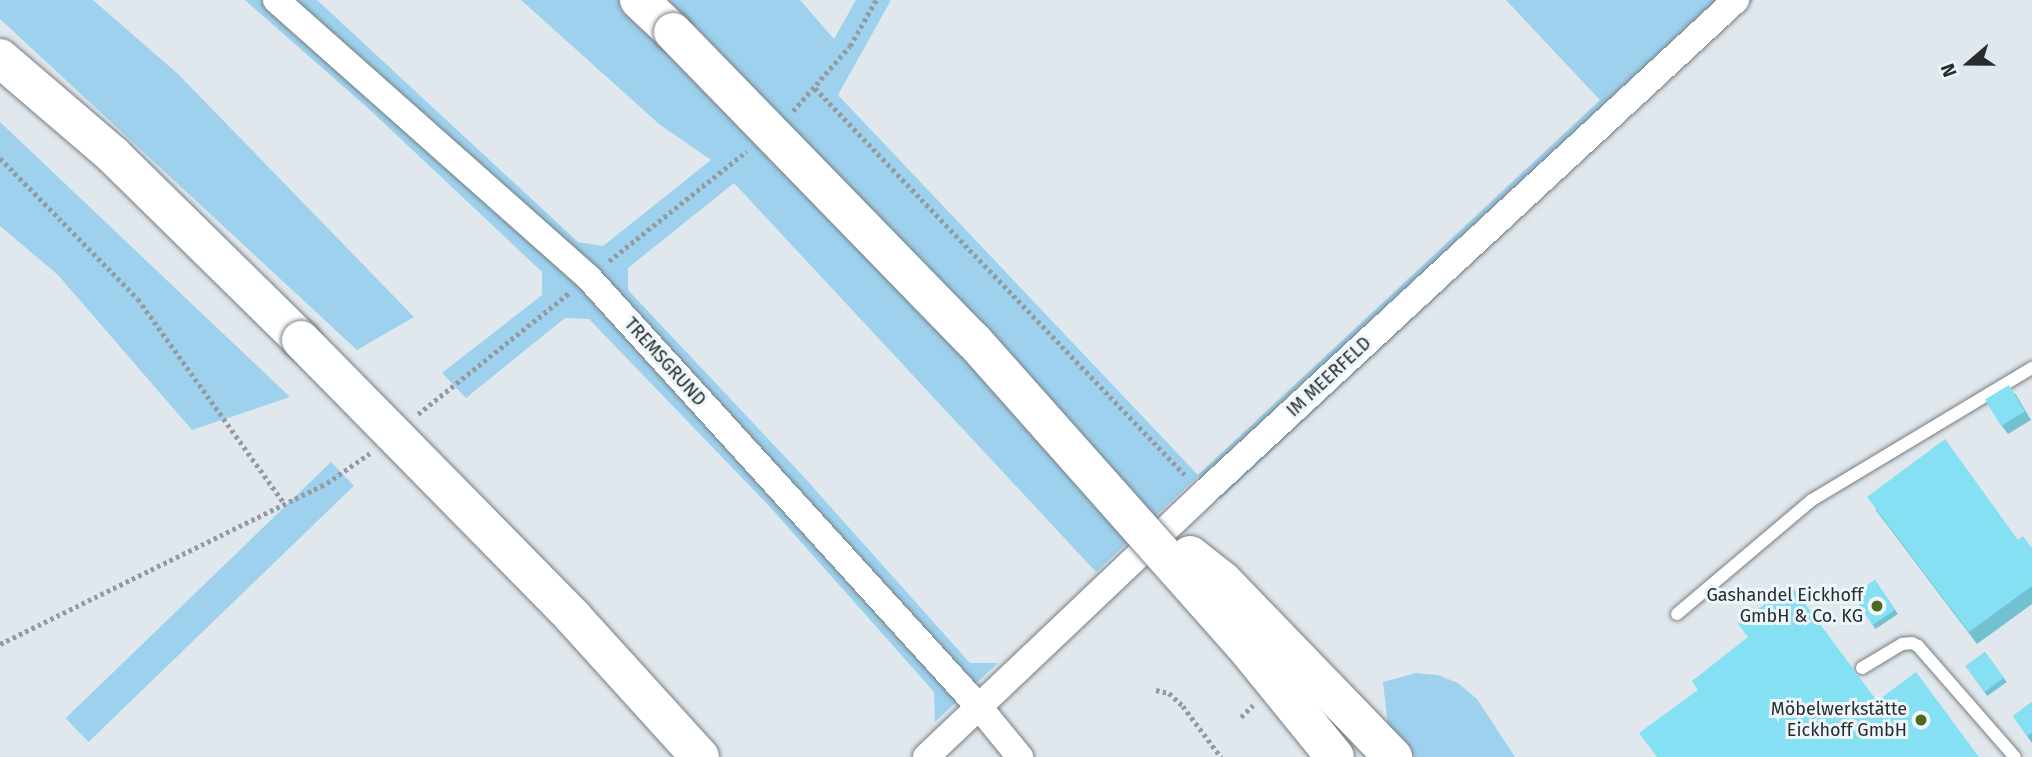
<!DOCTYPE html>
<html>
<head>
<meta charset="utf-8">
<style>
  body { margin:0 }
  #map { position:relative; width:2032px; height:757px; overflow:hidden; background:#e0e8ed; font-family:"Fira Sans",sans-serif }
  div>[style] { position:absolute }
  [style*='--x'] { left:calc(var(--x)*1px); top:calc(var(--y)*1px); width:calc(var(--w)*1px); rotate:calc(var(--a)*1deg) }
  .green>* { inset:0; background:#9dd1ed; transform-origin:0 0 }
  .path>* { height:4.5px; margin-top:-2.25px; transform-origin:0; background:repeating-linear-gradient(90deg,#959a9e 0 3.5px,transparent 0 7px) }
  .roads { filter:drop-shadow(0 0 2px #777e82) drop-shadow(0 0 2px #777e82) }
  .service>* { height:12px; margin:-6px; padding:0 6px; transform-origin:6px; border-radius:6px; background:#fff }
  .minor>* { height:26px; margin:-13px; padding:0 13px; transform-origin:13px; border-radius:13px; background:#fff }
  .motorway>* { height:38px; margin:-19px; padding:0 19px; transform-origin:19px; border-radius:19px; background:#fff }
  .bridges { filter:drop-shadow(0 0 2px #777e82) drop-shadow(0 0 2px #777e82) }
  .motorway-bridge>* { height:38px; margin:-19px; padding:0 19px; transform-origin:19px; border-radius:19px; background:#fff }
  .wall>* { inset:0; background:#72c1d0; transform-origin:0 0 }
  .building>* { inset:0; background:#84e0f2; transform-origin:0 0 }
  .dots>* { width:19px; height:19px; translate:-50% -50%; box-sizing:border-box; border:4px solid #edf6fa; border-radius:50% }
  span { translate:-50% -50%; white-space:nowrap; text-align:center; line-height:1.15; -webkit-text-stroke:6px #edf6fa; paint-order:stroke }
  .street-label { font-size:18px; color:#292c2e }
  .poi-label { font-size:18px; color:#292c2e }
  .right { translate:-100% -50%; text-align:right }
  .north { position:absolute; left:1934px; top:28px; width:70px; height:70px; -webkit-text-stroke:5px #edf6fa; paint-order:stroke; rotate:250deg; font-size:19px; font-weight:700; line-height:28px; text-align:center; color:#292c2e }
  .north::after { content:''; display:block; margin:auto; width:24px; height:32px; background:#292c2e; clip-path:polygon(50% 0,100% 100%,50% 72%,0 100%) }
</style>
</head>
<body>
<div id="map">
  <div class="green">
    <div style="clip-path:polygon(0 0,93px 0,178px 74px,414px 317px,357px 350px,0 19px)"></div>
    <div style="clip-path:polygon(245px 0,317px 0,578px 242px,603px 246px,711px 160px,659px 124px,521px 0,800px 0,834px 39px,856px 0,891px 0,838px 95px,1198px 475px,1600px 100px,1506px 0,1754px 0,1220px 499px,1198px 476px,1096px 572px,734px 183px,628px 268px,628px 290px,802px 475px,970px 663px,998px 663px,935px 722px,934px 692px,770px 507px,589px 319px,565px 318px,466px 398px,442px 373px,542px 295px,542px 272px,370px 110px)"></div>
    <div style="clip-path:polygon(0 122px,290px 397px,192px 430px,58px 275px,0 226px)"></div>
    <div style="left:331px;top:462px;width:33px;height:369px;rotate:46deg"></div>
    <div style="clip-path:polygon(1416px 673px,1438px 675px,1458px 683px,1477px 699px,1515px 757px,1415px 757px,1388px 727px,1383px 682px)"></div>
  </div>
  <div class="path">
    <div style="--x:815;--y:88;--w:535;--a:46.29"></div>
    <div style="--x:793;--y:111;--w:86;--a:-48.8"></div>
    <div style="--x:850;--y:46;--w:53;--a:-60.5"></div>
    <div style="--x:0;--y:158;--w:197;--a:45.6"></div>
    <div style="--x:138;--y:299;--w:252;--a:54.4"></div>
    <div style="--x:609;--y:261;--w:176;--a:-38.6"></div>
    <div style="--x:418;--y:414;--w:193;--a:-38.7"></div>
    <div style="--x:0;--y:644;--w:364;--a:-26.2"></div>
    <div style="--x:327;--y:483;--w:52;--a:-34.9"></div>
    <div style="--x:1156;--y:690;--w:13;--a:13"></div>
    <div style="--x:1169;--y:693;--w:19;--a:43"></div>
    <div style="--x:1183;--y:706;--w:64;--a:53.3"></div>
    <div style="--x:1241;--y:717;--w:17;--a:-45"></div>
  </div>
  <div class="roads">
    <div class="service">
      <div style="--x:1677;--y:614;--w:177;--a:-40.2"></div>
      <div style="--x:1812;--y:500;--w:257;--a:-31"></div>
      <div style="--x:1862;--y:668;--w:47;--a:-31"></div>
      <div style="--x:1902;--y:644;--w:10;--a:-6"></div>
      <div style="--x:1912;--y:643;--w:7;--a:27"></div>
      <div style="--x:1918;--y:646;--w:147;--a:48.9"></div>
    </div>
    <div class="minor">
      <div style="--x:276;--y:0;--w:417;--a:41.6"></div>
      <div style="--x:588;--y:277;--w:581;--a:47.72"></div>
      <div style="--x:979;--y:707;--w:65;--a:50.6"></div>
      <div style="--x:926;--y:757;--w:382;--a:-43.5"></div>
      <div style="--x:1203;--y:494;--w:727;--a:-42.83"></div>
    </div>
    <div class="motorway">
      <div style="--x:639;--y:0;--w:47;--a:43.3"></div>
      <div style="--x:0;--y:58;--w:149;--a:40.6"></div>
      <div style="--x:113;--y:155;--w:264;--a:44.5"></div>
    </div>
  </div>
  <div class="bridges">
    <div class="motorway-bridge">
      <div style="--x:673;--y:32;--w:430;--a:45.8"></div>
      <div style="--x:973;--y:340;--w:408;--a:48.4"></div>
      <div style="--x:1244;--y:645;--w:144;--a:50.9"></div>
      <div style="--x:301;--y:340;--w:388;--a:45.5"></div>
      <div style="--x:573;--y:617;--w:189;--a:47.8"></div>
      <div style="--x:1190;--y:555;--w:42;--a:38.2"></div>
      <div style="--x:1223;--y:581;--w:245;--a:46"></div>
    </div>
  </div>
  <div class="wall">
    <div style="clip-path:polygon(2015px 393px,2031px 420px,2008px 434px,2002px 426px)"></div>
    <div style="clip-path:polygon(1875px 509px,2018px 540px,2032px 548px,2032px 604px,1977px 644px)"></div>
    <div style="left:1875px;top:580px;width:41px;height:27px;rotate:56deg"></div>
    <div style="left:1985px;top:652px;width:37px;height:24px;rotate:54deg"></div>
    <div style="clip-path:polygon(2032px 702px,2032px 743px,2013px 716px)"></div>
  </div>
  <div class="building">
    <div style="left:2009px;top:385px;width:31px;height:28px;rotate:59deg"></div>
    <div style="clip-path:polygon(1945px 439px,2018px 540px,2023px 536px,2032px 548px,2032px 586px,1969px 632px,1867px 497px)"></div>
    <div style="left:1875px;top:580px;width:36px;height:27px;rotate:56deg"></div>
    <div style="clip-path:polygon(1791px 585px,1877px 701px,1916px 672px,1979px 757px,1657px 757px,1639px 733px,1698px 690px,1692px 681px,1748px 637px,1738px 624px)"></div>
    <div style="left:1985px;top:652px;width:32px;height:24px;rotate:54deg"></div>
    <div style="clip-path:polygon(2032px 702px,2032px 733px,2027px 736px,2013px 716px)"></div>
  </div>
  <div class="dots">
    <div style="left:1877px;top:606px;background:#4e6a1c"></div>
    <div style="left:1921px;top:720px;background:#4e6a1c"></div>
  </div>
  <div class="street-label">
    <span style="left:665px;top:362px;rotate:48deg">TREMSGRUND</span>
    <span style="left:1329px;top:377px;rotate:-43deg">IM MEERFELD</span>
  </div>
  <div class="poi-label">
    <span class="right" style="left:1863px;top:606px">Gashandel Eickhoff<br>GmbH &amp; Co. KG</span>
    <span class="right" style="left:1907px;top:720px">Möbelwerkstätte<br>Eickhoff GmbH</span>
  </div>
  <div class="north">N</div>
</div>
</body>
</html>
